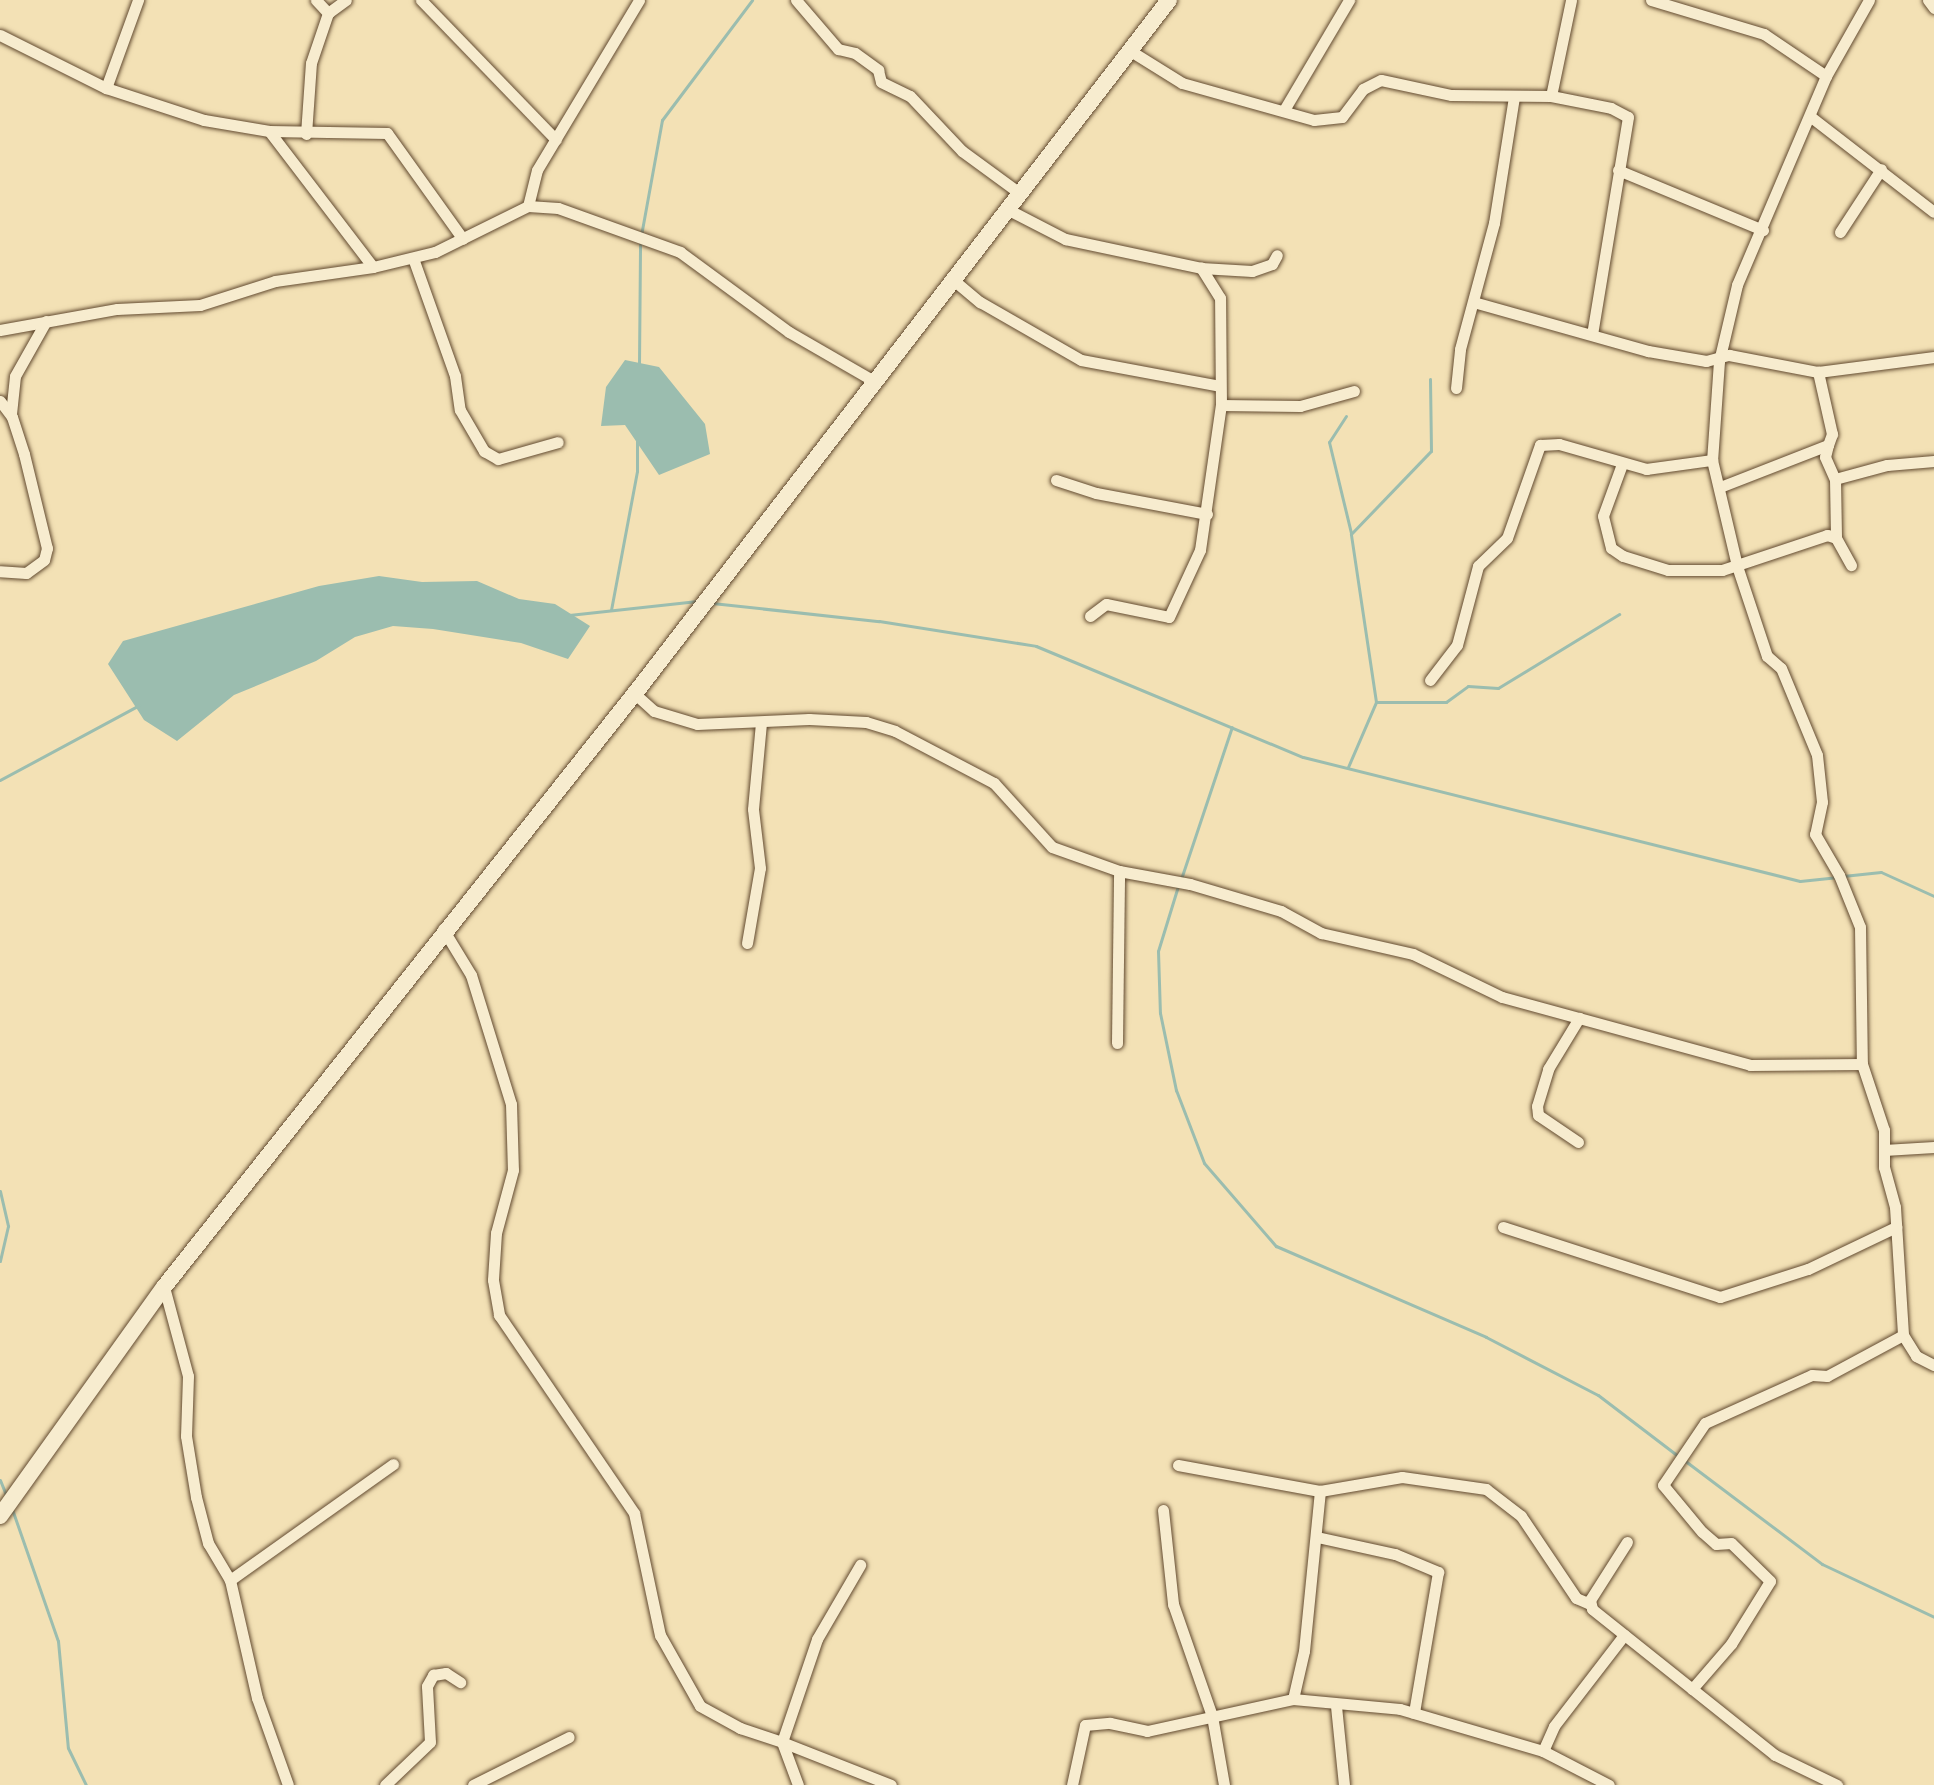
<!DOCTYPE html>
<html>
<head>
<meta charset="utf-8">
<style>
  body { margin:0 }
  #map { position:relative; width:1934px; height:1785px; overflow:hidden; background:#f3e1b5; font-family:Alegreya,serif }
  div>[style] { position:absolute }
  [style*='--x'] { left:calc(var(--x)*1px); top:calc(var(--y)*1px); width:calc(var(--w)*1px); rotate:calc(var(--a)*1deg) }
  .water>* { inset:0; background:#9bbdaf }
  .stream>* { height:3px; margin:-1.5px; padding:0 1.5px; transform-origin:1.5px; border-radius:1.5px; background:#9bbdaf }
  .roads { filter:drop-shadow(0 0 2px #624a30) drop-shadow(0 0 2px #624a30) }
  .minor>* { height:11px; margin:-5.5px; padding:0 5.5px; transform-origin:5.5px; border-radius:5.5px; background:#f7eccf }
  .secondary>* { height:16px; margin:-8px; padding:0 8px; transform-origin:8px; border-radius:8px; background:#f7eccf }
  span { translate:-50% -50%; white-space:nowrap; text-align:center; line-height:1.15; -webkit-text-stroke:8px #f7eccf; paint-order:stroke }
</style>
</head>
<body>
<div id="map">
  <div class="water">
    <div style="clip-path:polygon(625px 360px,659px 367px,705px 424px,710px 454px,659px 475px,625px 425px,601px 426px,606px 387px)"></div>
    <div style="clip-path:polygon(379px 576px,422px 582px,477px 581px,519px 599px,555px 604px,590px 626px,568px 659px,521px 643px,433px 629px,393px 626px,355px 637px,316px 661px,234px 695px,177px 741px,144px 720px,108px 664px,123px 641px,319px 586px)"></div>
  </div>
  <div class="stream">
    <div style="--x:639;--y:364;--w:123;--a:-89.5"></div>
    <div style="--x:640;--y:241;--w:123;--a:-79.7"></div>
    <div style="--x:662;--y:120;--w:150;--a:-53.1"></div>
    <div style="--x:1346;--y:416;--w:31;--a:123"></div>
    <div style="--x:1329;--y:442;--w:94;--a:76.4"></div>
    <div style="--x:712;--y:603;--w:168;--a:6.2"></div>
    <div style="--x:879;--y:621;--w:159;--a:9"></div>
    <div style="--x:1036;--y:646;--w:289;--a:22.6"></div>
    <div style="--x:1303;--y:757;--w:512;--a:14.01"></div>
    <div style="--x:1800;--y:881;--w:36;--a:-6"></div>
    <div style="--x:611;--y:610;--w:141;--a:-79.4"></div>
    <div style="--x:637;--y:471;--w:31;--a:-90"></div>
    <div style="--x:569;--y:615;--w:129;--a:-6.2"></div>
    <div style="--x:1376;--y:702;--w:70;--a:0"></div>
    <div style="--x:1446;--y:702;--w:27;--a:-36"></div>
    <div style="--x:1468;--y:686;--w:30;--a:4"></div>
    <div style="--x:1498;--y:688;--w:142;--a:-31.4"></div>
    <div style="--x:1348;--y:767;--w:71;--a:-66.7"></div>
    <div style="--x:1376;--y:702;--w:170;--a:-98.5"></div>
    <div style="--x:1351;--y:534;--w:115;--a:-46.1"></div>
    <div style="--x:1431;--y:451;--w:72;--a:-90.8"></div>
    <div style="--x:0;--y:780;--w:158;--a:-28.3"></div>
    <div style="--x:1843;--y:876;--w:38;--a:-6"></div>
    <div style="--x:1881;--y:872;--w:58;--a:24.4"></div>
    <div style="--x:1181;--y:879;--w:160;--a:-71.5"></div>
    <div style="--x:1178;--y:886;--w:68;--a:107.1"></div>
    <div style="--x:1158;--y:951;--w:62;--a:88.2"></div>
    <div style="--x:1160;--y:1013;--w:79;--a:78.3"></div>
    <div style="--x:1176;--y:1090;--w:78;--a:69"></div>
    <div style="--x:1204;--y:1163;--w:110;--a:49.1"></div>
    <div style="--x:1276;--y:1246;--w:229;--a:23.4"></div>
    <div style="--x:1486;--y:1337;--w:126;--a:27.4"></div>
    <div style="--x:1598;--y:1395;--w:101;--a:37.3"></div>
    <div style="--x:0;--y:1191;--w:36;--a:77"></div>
    <div style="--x:8;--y:1226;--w:36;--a:103"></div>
    <div style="--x:1684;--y:1460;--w:173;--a:37"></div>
    <div style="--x:1822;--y:1564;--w:124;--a:25.3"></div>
    <div style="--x:0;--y:1480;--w:16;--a:68"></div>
    <div style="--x:12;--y:1509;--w:140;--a:70.8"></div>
    <div style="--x:58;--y:1641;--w:107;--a:84.7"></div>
    <div style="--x:68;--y:1748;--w:41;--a:64.1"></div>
  </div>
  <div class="roads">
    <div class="minor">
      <div style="--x:316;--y:0;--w:18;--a:47"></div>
      <div style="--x:421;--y:0;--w:194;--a:46"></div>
      <div style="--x:796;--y:0;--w:65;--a:49.4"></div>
      <div style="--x:838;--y:49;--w:17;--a:13"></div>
      <div style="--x:855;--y:53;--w:29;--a:36"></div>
      <div style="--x:878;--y:70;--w:12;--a:76"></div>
      <div style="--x:881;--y:82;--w:32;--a:26"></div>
      <div style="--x:910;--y:96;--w:76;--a:46.6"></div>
      <div style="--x:962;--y:151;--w:69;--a:36.2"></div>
      <div style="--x:1651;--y:0;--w:118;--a:16.7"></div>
      <div style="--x:1764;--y:34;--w:75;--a:34.1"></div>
      <div style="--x:1869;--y:0;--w:87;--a:119.5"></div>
      <div style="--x:1826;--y:76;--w:227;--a:113.1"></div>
      <div style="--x:1737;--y:285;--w:78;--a:103.3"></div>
      <div style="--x:1719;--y:361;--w:99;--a:94"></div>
      <div style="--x:1712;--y:460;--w:109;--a:76.7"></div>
      <div style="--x:1737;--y:566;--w:95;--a:71.6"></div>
      <div style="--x:1767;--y:656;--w:18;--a:41"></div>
      <div style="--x:1781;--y:668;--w:94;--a:67.5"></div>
      <div style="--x:1817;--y:755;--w:47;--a:83.9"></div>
      <div style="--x:1822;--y:802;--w:33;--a:102"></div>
      <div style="--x:1815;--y:834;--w:48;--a:59.7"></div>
      <div style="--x:1839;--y:875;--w:56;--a:68"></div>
      <div style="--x:1860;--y:927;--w:137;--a:89.2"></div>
      <div style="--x:1862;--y:1064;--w:70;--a:71.6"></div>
      <div style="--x:1884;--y:1130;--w:37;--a:90"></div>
      <div style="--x:1884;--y:1167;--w:41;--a:74.6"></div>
      <div style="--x:1895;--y:1207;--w:128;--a:86.4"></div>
      <div style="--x:1903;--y:1335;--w:25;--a:58"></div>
      <div style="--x:1916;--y:1356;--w:20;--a:27"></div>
      <div style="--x:1928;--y:0;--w:10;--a:53"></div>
      <div style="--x:0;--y:35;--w:119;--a:26.6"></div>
      <div style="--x:106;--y:88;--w:103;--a:18.1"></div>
      <div style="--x:204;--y:120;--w:66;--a:9.6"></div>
      <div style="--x:269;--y:131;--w:171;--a:52.6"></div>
      <div style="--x:373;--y:267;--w:64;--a:-13.6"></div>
      <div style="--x:435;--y:252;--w:104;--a:-26.3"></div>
      <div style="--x:528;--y:206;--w:30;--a:4"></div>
      <div style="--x:558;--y:208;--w:130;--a:19.8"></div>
      <div style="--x:680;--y:252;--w:135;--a:36.3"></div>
      <div style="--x:789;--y:332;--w:98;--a:30"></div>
      <div style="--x:1129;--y:50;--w:62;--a:31.9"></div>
      <div style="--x:1182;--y:83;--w:137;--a:15.7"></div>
      <div style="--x:1314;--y:120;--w:28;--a:-6"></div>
      <div style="--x:1342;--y:117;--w:35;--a:-53"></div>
      <div style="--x:1363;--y:89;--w:20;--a:-27"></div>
      <div style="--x:1381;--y:80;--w:72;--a:12.1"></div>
      <div style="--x:1451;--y:95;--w:100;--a:0.6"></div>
      <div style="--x:1551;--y:96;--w:98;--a:-78.2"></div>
      <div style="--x:106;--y:88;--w:94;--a:-70"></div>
      <div style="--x:1551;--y:96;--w:61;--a:11.3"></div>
      <div style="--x:1611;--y:108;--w:19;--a:28"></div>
      <div style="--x:1628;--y:117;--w:220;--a:99.4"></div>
      <div style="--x:1284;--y:110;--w:128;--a:-59.4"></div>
      <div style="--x:1811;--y:117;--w:155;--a:37.7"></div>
      <div style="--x:269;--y:131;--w:118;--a:1"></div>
      <div style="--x:387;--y:133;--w:130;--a:54.4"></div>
      <div style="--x:306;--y:134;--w:71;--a:-86"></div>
      <div style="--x:311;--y:63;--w:53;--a:-71.2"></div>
      <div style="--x:328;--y:13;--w:22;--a:-36"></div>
      <div style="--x:1618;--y:170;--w:157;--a:22.5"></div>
      <div style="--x:528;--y:206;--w:37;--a:-76"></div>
      <div style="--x:537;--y:170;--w:198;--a:-59"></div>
      <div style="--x:1005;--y:208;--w:68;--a:27.3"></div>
      <div style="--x:1065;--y:239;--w:139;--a:12"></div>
      <div style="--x:1201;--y:268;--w:51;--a:3.4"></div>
      <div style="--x:1252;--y:271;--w:21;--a:-19"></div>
      <div style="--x:1272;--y:264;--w:10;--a:-61"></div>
      <div style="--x:1840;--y:232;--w:75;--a:-56.9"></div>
      <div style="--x:413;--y:258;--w:125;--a:70.4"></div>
      <div style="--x:455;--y:376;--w:34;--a:82"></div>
      <div style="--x:460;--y:410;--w:48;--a:59.7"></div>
      <div style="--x:484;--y:451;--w:16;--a:30"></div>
      <div style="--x:498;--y:459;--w:62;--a:-15.8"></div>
      <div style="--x:951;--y:278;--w:38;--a:40"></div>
      <div style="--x:980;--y:302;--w:116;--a:29.9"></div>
      <div style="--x:1081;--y:360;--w:141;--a:10.6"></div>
      <div style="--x:1477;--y:303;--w:178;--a:15.7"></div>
      <div style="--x:1648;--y:351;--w:59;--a:9.8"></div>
      <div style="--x:1706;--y:361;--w:24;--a:-15"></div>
      <div style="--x:1729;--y:355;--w:91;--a:10.8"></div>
      <div style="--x:1818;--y:372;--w:117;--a:-7.4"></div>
      <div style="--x:0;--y:330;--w:119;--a:-10.2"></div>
      <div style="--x:117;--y:309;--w:83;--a:-2.8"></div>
      <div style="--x:200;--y:305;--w:79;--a:-17.7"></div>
      <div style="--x:275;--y:281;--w:99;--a:-8.1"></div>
      <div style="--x:1456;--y:388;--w:39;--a:-84"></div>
      <div style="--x:1460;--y:349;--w:131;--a:-74.9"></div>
      <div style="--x:1494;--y:223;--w:128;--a:-81"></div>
      <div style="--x:0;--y:401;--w:20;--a:53"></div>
      <div style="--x:12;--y:417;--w:39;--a:72"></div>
      <div style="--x:24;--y:454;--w:97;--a:76.3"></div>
      <div style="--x:47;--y:548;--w:12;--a:104"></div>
      <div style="--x:44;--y:560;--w:22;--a:144"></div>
      <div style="--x:26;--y:573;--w:26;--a:-176"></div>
      <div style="--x:1221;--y:405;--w:79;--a:0.7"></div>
      <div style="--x:1300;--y:406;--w:56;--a:-15.5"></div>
      <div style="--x:11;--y:414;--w:38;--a:-84"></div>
      <div style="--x:15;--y:376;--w:63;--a:-60.6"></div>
      <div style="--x:1828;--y:445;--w:12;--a:104"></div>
      <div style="--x:1825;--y:457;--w:24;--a:66"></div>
      <div style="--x:1835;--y:479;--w:59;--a:89"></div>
      <div style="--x:1622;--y:464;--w:55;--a:110.1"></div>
      <div style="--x:1603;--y:516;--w:33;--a:76"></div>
      <div style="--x:1611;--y:548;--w:14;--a:34"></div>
      <div style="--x:1623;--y:556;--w:47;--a:17.3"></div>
      <div style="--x:1668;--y:570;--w:54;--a:0"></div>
      <div style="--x:1722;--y:570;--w:111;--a:-18.4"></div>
      <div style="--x:1827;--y:535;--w:9;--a:18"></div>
      <div style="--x:1836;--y:538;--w:31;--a:61"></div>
      <div style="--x:1835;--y:479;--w:54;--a:-15.1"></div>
      <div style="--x:1887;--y:465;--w:47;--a:-4.9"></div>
      <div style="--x:1056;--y:480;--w:42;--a:18"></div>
      <div style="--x:1096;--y:493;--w:113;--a:10.7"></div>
      <div style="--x:1720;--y:487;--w:116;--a:-21.3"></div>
      <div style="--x:1828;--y:445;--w:12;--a:-70"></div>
      <div style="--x:1832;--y:434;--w:64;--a:-102.7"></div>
      <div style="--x:1090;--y:616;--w:20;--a:-37"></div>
      <div style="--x:1106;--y:604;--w:64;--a:11.7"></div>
      <div style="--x:1169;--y:617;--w:74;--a:-65.2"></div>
      <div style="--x:1200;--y:550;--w:147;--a:-81.8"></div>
      <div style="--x:1221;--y:405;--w:107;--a:-90.5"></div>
      <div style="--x:1220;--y:298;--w:36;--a:-122"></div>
      <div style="--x:1430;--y:680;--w:44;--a:-52.4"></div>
      <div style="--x:1457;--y:645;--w:82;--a:-75.1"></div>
      <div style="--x:1478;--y:566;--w:40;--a:-44"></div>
      <div style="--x:1507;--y:538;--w:99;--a:-70.5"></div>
      <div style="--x:1540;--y:445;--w:19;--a:-3"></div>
      <div style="--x:1559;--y:444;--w:91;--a:16"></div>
      <div style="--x:1646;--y:469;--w:67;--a:-7.8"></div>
      <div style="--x:634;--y:693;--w:27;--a:42"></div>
      <div style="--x:654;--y:711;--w:45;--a:16.8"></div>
      <div style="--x:697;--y:724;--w:112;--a:-2.6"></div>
      <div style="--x:809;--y:719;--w:57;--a:3"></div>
      <div style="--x:866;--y:722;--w:30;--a:17"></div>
      <div style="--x:895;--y:731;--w:112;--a:27.7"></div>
      <div style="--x:994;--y:783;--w:86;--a:47.8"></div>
      <div style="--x:1052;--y:847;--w:71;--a:19.7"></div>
      <div style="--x:1119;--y:871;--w:72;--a:10.4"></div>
      <div style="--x:1190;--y:884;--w:95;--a:16.5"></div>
      <div style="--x:1281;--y:911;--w:46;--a:28.8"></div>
      <div style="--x:1321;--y:933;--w:94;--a:12.9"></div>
      <div style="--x:1413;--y:954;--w:99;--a:25.8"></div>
      <div style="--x:1502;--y:997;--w:257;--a:15.3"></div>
      <div style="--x:1750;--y:1065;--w:112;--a:-0.5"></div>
      <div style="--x:443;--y:929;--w:54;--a:58.7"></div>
      <div style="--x:471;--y:975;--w:135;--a:72.8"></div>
      <div style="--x:511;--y:1104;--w:66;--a:88.3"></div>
      <div style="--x:513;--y:1170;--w:65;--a:105.1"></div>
      <div style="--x:496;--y:1233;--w:47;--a:93.7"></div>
      <div style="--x:493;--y:1280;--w:36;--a:80"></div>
      <div style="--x:499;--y:1315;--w:240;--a:55.7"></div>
      <div style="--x:634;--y:1513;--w:125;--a:78"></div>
      <div style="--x:660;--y:1635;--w:81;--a:60.6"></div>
      <div style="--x:700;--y:1706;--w:46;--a:28.8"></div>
      <div style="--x:740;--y:1728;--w:44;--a:18.4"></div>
      <div style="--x:782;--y:1742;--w:109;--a:-71.2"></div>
      <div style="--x:817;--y:1639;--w:86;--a:-59.8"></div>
      <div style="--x:747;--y:943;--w:76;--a:-80.2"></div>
      <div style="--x:760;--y:868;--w:59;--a:-96.8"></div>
      <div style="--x:753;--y:809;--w:86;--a:-84.7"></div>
      <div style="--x:1117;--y:1043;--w:172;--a:-89.3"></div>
      <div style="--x:1578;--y:1142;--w:48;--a:-146"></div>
      <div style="--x:1538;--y:1115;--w:9;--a:-96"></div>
      <div style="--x:1537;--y:1106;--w:39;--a:-73"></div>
      <div style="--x:1548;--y:1069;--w:60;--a:-58.7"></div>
      <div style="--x:1884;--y:1150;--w:50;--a:-3.4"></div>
      <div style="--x:1503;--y:1227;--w:228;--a:17.9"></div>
      <div style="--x:1720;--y:1297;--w:92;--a:-17.7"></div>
      <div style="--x:1808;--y:1269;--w:98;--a:-25.5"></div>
      <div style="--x:164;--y:1287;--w:92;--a:74.9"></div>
      <div style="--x:188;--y:1376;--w:60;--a:91.9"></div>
      <div style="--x:186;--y:1436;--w:62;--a:80.7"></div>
      <div style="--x:196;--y:1497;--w:48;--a:75.4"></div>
      <div style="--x:208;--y:1543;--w:43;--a:59.3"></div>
      <div style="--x:230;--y:1580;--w:121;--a:77.1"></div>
      <div style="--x:257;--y:1698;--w:92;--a:70.4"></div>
      <div style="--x:1178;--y:1465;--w:144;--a:10.4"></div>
      <div style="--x:1320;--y:1491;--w:83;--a:-9.7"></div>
      <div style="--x:1402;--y:1477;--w:85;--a:8.1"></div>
      <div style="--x:1486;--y:1489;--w:44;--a:37.6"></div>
      <div style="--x:1521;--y:1516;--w:99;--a:56.1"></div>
      <div style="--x:1576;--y:1598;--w:15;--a:23"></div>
      <div style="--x:1163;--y:1510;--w:95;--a:83.9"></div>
      <div style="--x:1173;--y:1604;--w:119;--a:70.8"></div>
      <div style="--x:1212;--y:1716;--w:70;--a:80.1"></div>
      <div style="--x:1317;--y:1537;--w:80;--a:12.3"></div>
      <div style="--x:1395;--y:1554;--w:47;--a:22.7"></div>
      <div style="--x:1438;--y:1572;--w:143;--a:99.7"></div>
      <div style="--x:1627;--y:1542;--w:69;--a:122.5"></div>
      <div style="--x:1590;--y:1600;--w:9;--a:77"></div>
      <div style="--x:1592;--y:1609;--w:234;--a:38.6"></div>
      <div style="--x:1775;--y:1755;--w:69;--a:25.8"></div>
      <div style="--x:230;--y:1580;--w:200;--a:-35.4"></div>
      <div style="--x:1692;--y:1689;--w:60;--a:-49.1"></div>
      <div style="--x:1731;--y:1644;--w:74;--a:-58.2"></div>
      <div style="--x:1770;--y:1581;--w:54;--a:-135.7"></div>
      <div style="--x:1731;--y:1543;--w:15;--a:176"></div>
      <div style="--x:1716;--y:1544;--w:18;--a:-139"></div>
      <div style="--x:1702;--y:1532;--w:61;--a:-129.7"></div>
      <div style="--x:1663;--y:1485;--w:75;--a:-55.9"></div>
      <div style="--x:1705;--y:1423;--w:117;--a:-24.2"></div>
      <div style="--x:1812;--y:1375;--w:15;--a:4"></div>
      <div style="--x:1827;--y:1376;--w:86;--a:-28.3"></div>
      <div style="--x:1293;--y:1699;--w:49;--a:-77.1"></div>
      <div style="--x:1304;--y:1651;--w:161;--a:-84.3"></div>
      <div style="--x:1336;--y:1706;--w:79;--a:84.2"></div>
      <div style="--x:782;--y:1742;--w:117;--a:21.5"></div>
      <div style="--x:782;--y:1742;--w:46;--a:69.6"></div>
      <div style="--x:1543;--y:1751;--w:27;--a:-66"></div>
      <div style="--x:1554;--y:1726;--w:115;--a:-52.4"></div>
      <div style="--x:385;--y:1785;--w:62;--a:-43.7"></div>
      <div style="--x:430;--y:1742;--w:56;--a:-93.1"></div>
      <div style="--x:427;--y:1686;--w:13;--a:-61"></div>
      <div style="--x:433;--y:1675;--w:13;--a:-9"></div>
      <div style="--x:446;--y:1673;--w:17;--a:33"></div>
      <div style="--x:473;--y:1785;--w:107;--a:-26.6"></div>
      <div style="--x:1072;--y:1785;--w:61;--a:-77.8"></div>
      <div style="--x:1085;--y:1725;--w:25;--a:-5"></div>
      <div style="--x:1110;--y:1723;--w:38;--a:12"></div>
      <div style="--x:1147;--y:1731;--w:149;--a:-12.4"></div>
      <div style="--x:1293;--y:1699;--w:107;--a:5.3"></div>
      <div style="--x:1400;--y:1709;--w:149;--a:16.4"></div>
      <div style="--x:1543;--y:1751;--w:74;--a:27.3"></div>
    </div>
    <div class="secondary">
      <div style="--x:0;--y:1516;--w:282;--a:-54.4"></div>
      <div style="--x:164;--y:1287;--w:771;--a:-51.58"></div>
      <div style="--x:643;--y:683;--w:862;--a:-52.4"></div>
    </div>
  </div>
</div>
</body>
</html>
